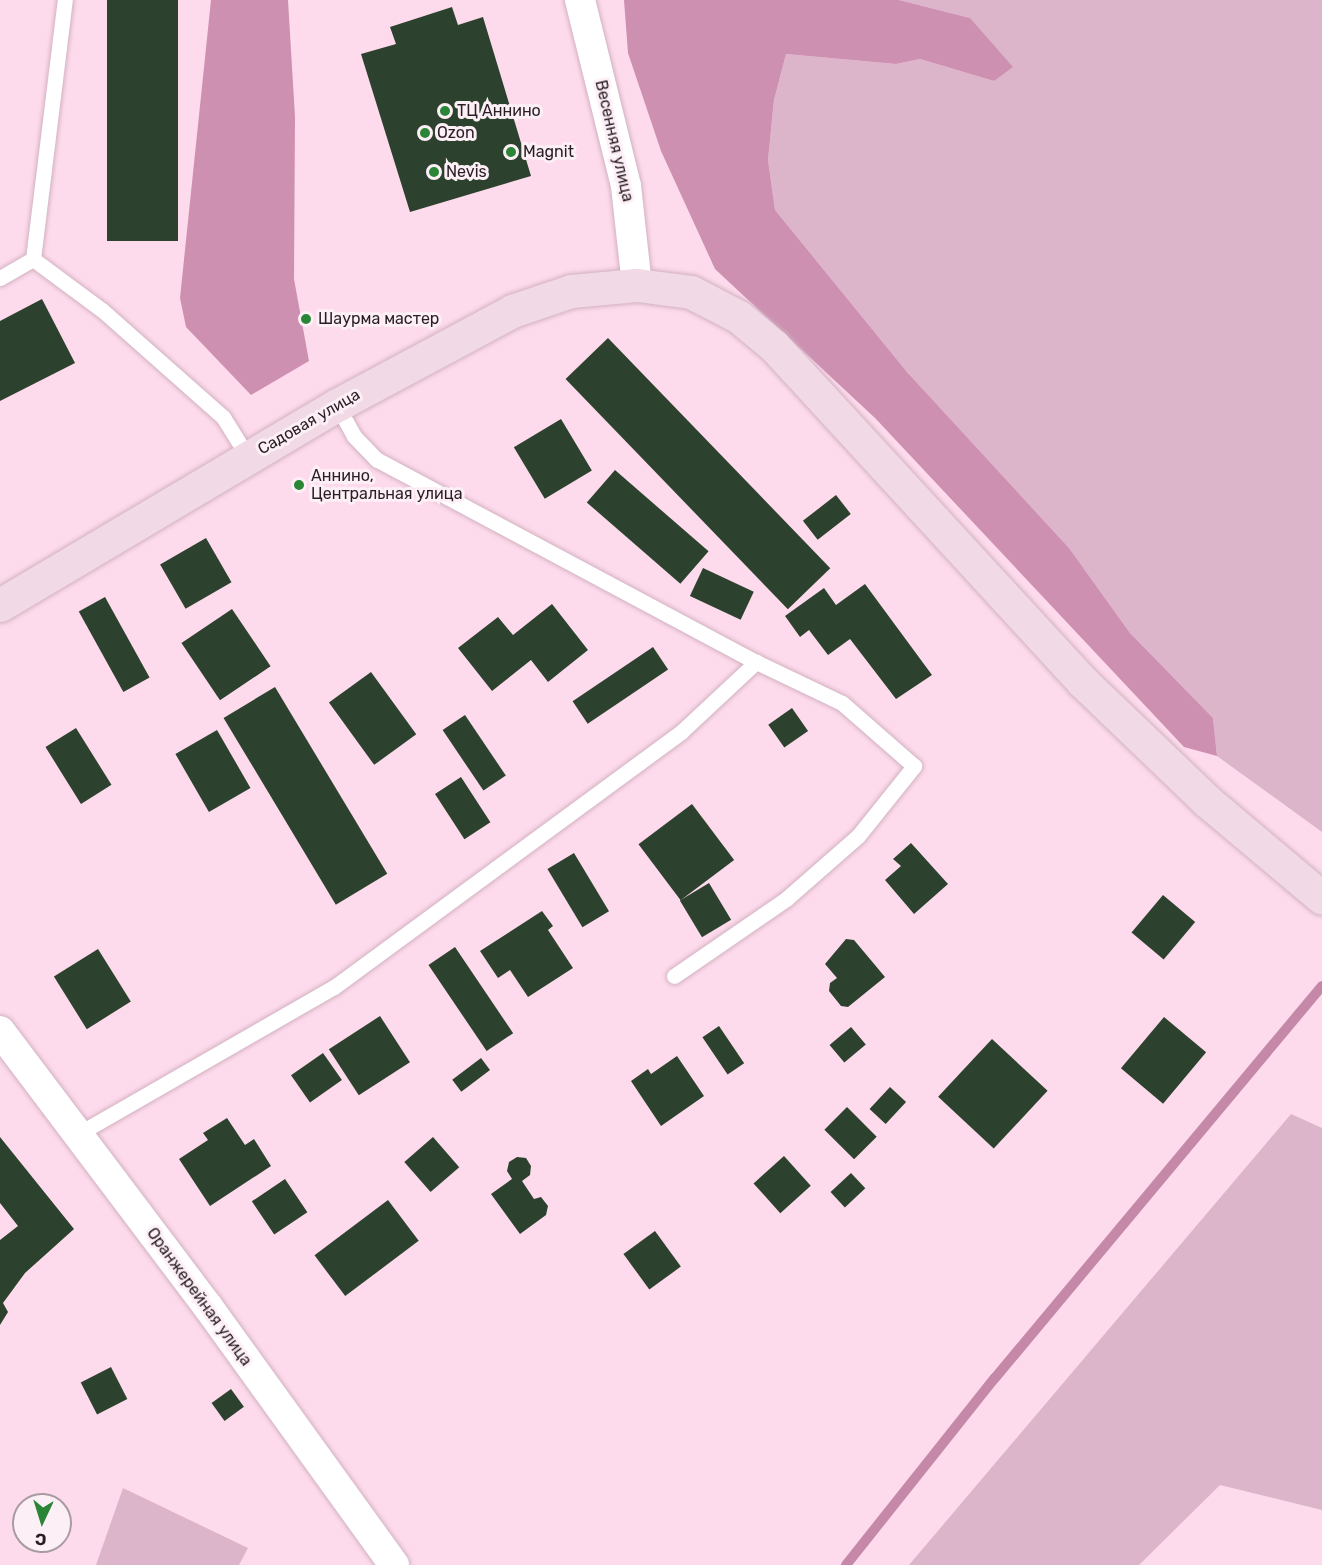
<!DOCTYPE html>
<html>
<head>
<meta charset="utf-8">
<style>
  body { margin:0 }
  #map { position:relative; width:1322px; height:1565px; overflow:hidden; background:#fddbec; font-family:Rubik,sans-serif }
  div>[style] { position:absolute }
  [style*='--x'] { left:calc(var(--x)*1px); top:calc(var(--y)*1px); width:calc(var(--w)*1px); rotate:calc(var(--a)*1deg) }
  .green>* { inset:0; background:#ddb5ca }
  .forest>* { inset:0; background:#cd90b1 }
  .stream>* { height:10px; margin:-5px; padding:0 5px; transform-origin:5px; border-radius:5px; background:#c588a8 }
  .building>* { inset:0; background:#2d422e; transform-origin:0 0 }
  .roads { filter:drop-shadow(0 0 2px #d2b1c1) drop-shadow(0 0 2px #d2b1c1) }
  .lane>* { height:15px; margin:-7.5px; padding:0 7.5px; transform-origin:7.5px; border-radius:7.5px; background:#fff }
  .street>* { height:30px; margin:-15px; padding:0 15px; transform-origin:15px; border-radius:15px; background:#fff }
  .secondary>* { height:33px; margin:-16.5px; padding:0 16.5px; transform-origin:16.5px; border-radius:16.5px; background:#f1d9e6 }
  .dots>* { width:16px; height:16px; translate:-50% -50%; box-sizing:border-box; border:3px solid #fdeff6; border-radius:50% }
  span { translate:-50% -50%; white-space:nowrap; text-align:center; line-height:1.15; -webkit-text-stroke:6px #fdeff6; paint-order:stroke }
  .poi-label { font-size:16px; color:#2a1e25 }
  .left { translate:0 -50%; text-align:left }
  .street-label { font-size:16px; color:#2a1e25 }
  .north { position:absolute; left:12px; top:1493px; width:60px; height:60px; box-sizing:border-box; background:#fdeff6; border:2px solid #a99ba2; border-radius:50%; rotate:184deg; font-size:16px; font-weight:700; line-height:24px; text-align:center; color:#2a1e25 }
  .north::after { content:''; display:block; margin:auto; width:21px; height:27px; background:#2b8536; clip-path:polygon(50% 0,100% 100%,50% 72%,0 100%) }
</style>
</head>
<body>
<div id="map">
  <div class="green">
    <div style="clip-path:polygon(899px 0,1322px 0,1322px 832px,1217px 756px,1213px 718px,1130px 633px,1069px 548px,907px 372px,775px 210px,768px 160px,774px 100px,786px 54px,896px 64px,920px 59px,994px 81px,970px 18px)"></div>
    <div style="clip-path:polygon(1291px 1114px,1322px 1128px,1322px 1510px,1220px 1485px,1139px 1565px,909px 1565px)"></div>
    <div style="clip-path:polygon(123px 1488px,248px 1548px,239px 1565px,96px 1565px)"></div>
  </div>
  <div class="forest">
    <div style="clip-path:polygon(211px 0,288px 0,295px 117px,294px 279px,309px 361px,251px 395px,186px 327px,180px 298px)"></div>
    <div style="clip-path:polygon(624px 0,899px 0,970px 18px,1013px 67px,994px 81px,920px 59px,896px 64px,786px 54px,774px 100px,768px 160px,775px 210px,907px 372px,1069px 548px,1130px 633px,1213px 718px,1217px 756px,1184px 747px,875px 418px,715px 269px,661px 151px,628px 53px)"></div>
  </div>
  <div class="stream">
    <div style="--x:846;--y:1565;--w:239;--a:-51.5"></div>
    <div style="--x:995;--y:1378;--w:510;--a:-50.17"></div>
  </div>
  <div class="building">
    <div style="left:107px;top:0;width:71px;height:241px"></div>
    <div style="clip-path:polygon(452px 7px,458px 25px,483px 17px,531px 176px,410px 212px,361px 54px,396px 44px,390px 27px)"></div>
    <div style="clip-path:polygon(42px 299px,75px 363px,0 401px,0 321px)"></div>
    <div style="left:608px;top:338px;width:320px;height:59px;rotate:46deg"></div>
    <div style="left:561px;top:419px;width:60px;height:55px;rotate:59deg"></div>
    <div style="left:615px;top:470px;width:124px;height:43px;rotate:41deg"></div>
    <div style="left:836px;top:495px;width:24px;height:42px;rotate:52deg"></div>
    <div style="left:206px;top:538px;width:51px;height:53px;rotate:60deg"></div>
    <div style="left:703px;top:568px;width:56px;height:31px;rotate:25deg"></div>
    <div style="clip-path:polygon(865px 584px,932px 675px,896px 699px,850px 639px,828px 655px,809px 630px,800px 637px,785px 616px,824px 588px,836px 605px)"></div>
    <div style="left:105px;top:597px;width:92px;height:30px;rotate:61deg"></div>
    <div style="clip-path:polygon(552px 604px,588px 650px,548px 682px,531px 660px,492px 691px,458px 648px,498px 617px,513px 635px)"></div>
    <div style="left:232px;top:609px;width:69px;height:61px;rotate:56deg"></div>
    <div style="left:653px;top:647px;width:27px;height:97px;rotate:56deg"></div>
    <div style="left:371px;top:672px;width:77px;height:52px;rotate:54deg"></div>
    <div style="left:275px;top:687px;width:218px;height:60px;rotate:59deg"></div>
    <div style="left:792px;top:708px;width:28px;height:29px;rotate:55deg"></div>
    <div style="left:465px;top:715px;width:73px;height:27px;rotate:56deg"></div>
    <div style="left:76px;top:728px;width:67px;height:36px;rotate:58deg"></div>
    <div style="left:217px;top:730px;width:67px;height:48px;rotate:60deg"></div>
    <div style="left:461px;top:777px;width:54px;height:31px;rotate:57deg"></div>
    <div style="left:692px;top:804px;width:70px;height:67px;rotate:53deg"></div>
    <div style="clip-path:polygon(911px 843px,948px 884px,914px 914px,885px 880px,901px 866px,893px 859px)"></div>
    <div style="left:574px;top:853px;width:68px;height:31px;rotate:59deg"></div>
    <div style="left:709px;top:883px;width:43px;height:34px;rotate:59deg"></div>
    <div style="left:1163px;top:895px;width:42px;height:49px;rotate:40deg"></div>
    <div style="clip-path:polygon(542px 911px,553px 926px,548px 930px,573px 968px,528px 997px,510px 970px,498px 978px,480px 951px)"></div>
    <div style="clip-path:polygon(846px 939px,854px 940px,885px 977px,848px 1007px,841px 1006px,829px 991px,830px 983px,837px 978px,825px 964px)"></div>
    <div style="left:455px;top:947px;width:104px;height:32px;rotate:56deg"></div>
    <div style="left:98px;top:949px;width:62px;height:52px;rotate:58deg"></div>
    <div style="left:380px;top:1016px;width:55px;height:61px;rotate:57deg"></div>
    <div style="left:1164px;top:1017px;width:55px;height:67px;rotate:40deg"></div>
    <div style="left:719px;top:1026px;width:45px;height:20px;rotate:56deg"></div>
    <div style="left:851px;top:1027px;width:23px;height:28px;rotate:50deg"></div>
    <div style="left:992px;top:1039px;width:76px;height:79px;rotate:43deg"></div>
    <div style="left:323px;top:1053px;width:33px;height:39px;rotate:55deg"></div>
    <div style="clip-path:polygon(677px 1056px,704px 1096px,661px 1126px,631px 1081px,648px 1069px,651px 1074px)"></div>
    <div style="left:481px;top:1058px;width:15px;height:36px;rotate:53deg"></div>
    <div style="left:890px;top:1087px;width:22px;height:30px;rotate:43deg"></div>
    <div style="left:847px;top:1107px;width:42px;height:32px;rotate:45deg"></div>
    <div style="clip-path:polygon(227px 1118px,245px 1145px,254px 1139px,271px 1166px,210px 1206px,179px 1159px,208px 1140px,203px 1133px)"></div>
    <div style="clip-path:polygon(0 1137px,74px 1229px,25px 1273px,3px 1303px,8px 1312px,0 1325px,0 1240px,18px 1226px,0 1203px)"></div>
    <div style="left:433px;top:1137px;width:40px;height:38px;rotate:49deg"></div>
    <div style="left:784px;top:1156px;width:40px;height:41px;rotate:48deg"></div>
    <div style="clip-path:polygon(517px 1157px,526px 1158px,531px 1166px,530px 1175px,522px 1181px,534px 1199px,541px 1197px,548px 1206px,546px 1215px,520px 1234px,491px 1194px,512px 1179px,507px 1171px,509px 1162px)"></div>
    <div style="left:851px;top:1173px;width:21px;height:28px;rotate:47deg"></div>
    <div style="left:285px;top:1179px;width:40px;height:40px;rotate:56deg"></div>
    <div style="left:388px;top:1200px;width:51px;height:92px;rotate:53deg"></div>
    <div style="left:655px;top:1231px;width:44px;height:39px;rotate:54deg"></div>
    <div style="left:111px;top:1367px;width:36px;height:34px;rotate:63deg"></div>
    <div style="left:231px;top:1389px;width:22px;height:24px;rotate:54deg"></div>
  </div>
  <div class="roads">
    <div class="lane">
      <div style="--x:33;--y:259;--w:86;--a:36.5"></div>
      <div style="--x:102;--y:310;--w:162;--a:41.5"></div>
      <div style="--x:223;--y:417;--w:47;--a:58"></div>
      <div style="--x:0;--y:278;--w:38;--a:-30"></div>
      <div style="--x:33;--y:259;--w:261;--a:-83"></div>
      <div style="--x:674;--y:976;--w:136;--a:-34.5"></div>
      <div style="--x:786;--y:899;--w:96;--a:-41.2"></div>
      <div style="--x:858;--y:836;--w:90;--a:-51.3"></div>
      <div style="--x:914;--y:766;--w:96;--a:-138.8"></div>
      <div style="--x:842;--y:703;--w:95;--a:-154.5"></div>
      <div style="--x:78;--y:1134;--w:295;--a:-29.9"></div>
      <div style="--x:334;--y:987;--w:431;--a:-36.3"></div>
      <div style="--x:681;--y:732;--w:103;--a:-43"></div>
      <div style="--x:756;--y:662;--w:429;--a:-151.9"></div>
      <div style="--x:377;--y:460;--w:33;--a:-134"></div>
      <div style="--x:354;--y:436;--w:35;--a:-119"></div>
    </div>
    <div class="street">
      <div style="--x:580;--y:0;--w:192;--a:76.1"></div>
      <div style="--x:626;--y:186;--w:100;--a:83.7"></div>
      <div style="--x:0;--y:1031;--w:346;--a:53"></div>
      <div style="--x:208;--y:1307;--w:318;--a:54.2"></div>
    </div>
    <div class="secondary">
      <div style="--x:0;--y:605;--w:392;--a:-30.7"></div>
      <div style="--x:337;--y:405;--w:199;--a:-28.2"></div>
      <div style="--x:512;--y:311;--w:62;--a:-18.7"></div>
      <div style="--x:571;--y:291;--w:66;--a:-5.2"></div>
      <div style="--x:637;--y:285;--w:54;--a:7.4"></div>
      <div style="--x:691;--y:292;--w:54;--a:27.5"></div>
      <div style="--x:739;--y:317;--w:45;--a:39.6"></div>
      <div style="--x:774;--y:346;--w:456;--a:47.4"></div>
      <div style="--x:1083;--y:682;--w:172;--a:43.8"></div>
      <div style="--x:1207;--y:801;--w:150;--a:40.1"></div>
    </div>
  </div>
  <div class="dots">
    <div style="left:445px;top:111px;background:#2b8536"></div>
    <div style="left:425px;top:133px;background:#2b8536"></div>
    <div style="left:511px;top:152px;background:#2b8536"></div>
    <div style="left:434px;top:172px;background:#2b8536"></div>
    <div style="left:306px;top:319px;background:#2b8536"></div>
    <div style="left:299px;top:485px;background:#2b8536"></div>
  </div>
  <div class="poi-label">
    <span class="left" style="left:457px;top:111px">ТЦ Аннино</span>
    <span class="left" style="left:437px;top:133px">Ozon</span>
    <span class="left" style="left:523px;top:152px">Magnit</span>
    <span class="left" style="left:446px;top:172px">Nevis</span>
    <span class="left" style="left:318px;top:319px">Шаурма мастер</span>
    <span class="left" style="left:311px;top:485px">Аннино,<br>Центральная улица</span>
  </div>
  <div class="street-label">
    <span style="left:614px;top:141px;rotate:77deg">Весенняя улица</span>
    <span style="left:309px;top:422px;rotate:-30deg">Садовая улица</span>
    <span style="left:199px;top:1297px;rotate:54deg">Оранжерейная улица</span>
  </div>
  <div class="north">С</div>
</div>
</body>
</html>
